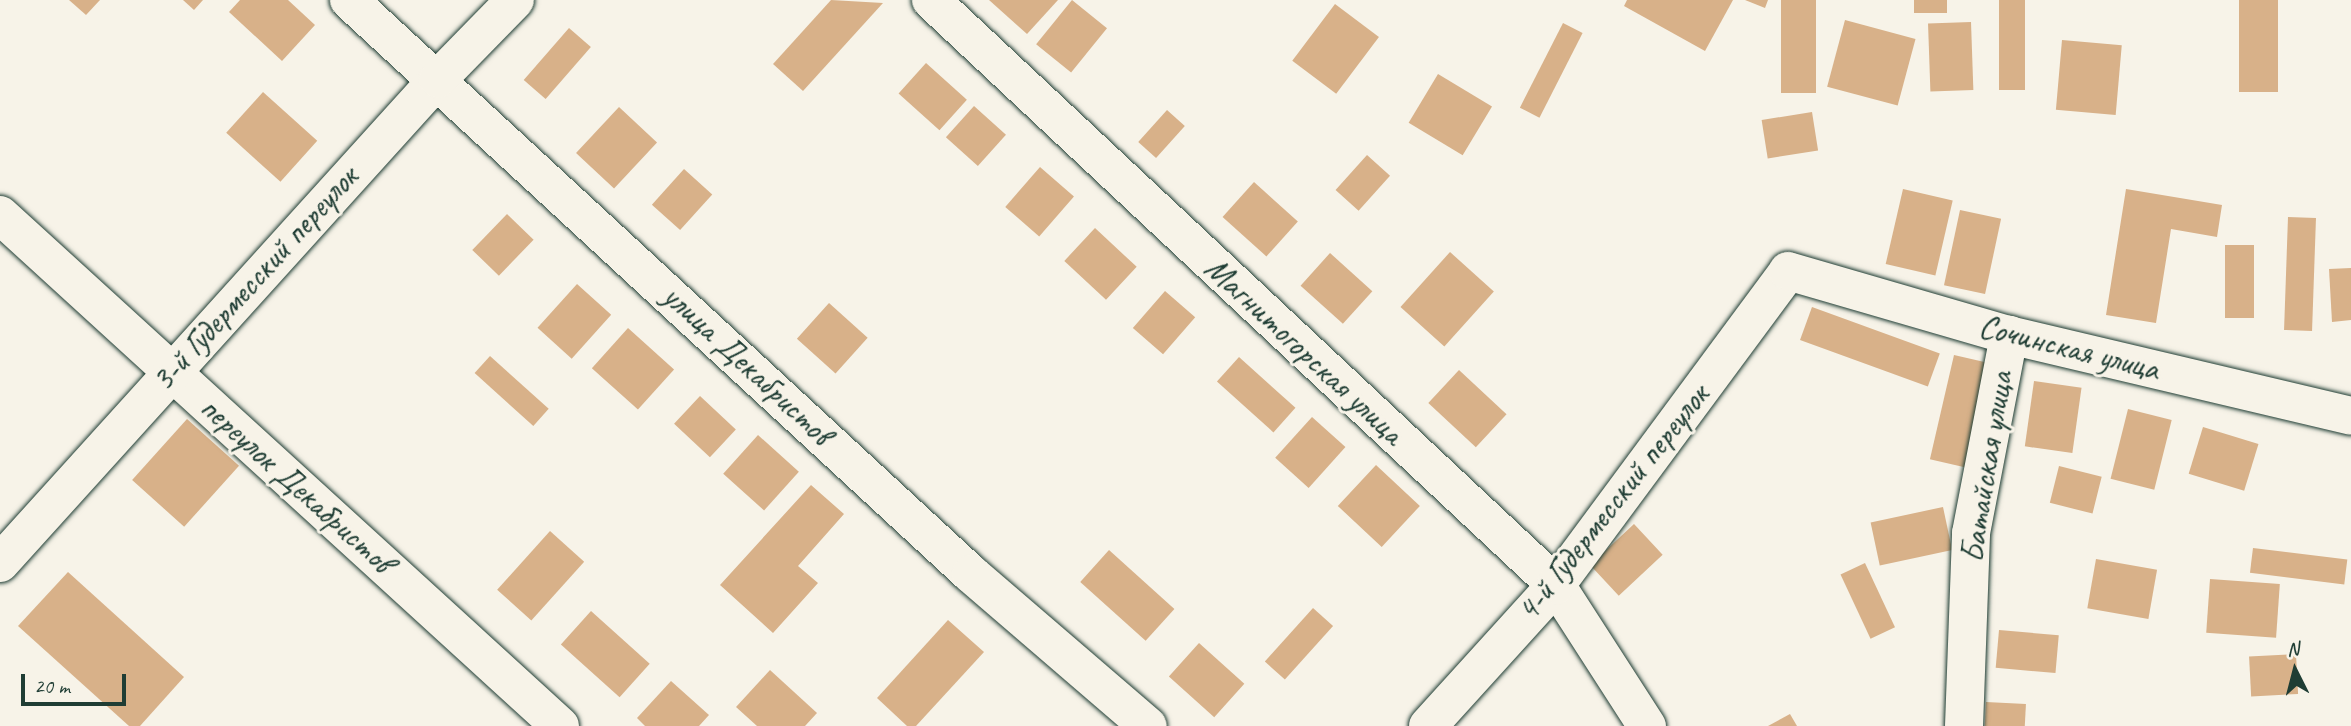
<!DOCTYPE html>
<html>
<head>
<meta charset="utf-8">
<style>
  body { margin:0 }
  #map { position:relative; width:2351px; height:726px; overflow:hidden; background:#f7f3e8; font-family:Caveat,sans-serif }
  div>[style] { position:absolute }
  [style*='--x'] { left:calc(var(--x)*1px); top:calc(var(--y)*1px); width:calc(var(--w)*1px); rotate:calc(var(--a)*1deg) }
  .building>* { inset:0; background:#d8b189; transform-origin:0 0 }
  .roads { filter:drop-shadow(0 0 2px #1f3d34) drop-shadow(0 0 2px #1f3d34) }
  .minor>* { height:38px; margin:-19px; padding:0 19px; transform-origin:19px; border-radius:19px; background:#f7f3e8 }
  span { translate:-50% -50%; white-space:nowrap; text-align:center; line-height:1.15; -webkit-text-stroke:6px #f7f3e8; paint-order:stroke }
  .street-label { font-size:33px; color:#1f3d34 }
  .north { position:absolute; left:2260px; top:635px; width:70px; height:70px; -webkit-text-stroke:5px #f7f3e8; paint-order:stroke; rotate:354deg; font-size:19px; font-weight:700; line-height:28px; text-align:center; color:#1f3d34 }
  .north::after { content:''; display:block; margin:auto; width:24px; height:32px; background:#1f3d34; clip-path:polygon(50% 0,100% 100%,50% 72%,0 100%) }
  .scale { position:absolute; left:21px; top:674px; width:105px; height:32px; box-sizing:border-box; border:4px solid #1f3d34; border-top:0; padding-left:9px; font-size:21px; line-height:24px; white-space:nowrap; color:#1f3d34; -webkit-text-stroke:5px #f7f3e8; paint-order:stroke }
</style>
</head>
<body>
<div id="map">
  <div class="building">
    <div style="clip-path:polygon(69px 0,100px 0,86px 15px)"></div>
    <div style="clip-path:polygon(183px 0,203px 0,194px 10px)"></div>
    <div style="clip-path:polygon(240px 0,288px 0,315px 25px,282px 61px,229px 12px)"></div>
    <div style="clip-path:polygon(831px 0,883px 3px,803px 91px,773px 64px)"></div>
    <div style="clip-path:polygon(989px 0,1058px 0,1027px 34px)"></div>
    <div style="left:1072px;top:0;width:45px;height:57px;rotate:39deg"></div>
    <div style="clip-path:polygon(1627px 0,1733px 0,1705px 51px,1624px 6px)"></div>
    <div style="clip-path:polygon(1745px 0,1768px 0,1765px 8px)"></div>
    <div style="left:1781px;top:0;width:35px;height:93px"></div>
    <div style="left:1914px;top:0;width:33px;height:13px"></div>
    <div style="left:1999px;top:0;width:26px;height:90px"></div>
    <div style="left:2239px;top:0;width:39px;height:92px"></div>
    <div style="left:1335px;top:4px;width:55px;height:71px;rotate:37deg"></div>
    <div style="left:1845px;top:20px;width:73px;height:69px;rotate:15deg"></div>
    <div style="left:1971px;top:22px;width:68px;height:43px;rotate:88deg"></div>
    <div style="left:1563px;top:23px;width:22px;height:95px;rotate:27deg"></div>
    <div style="left:569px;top:28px;width:29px;height:69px;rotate:41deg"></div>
    <div style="left:2062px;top:40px;width:60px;height:70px;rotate:5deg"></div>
    <div style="left:926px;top:63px;width:55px;height:41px;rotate:42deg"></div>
    <div style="left:1438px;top:74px;width:63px;height:57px;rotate:31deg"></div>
    <div style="left:263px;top:92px;width:73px;height:55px;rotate:42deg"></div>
    <div style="left:974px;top:106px;width:43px;height:42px;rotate:42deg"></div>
    <div style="left:619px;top:107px;width:52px;height:63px;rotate:43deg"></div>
    <div style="left:1167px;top:110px;width:24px;height:43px;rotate:42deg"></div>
    <div style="left:1812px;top:112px;width:39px;height:51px;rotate:81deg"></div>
    <div style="left:1367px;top:155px;width:31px;height:47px;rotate:42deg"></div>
    <div style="left:1040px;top:167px;width:45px;height:53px;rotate:41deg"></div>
    <div style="left:684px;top:169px;width:38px;height:48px;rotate:42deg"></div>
    <div style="left:1254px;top:182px;width:59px;height:47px;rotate:42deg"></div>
    <div style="left:1903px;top:189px;width:51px;height:77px;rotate:13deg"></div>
    <div style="clip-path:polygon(2126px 189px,2222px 205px,2217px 237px,2171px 229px,2156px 323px,2106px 315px)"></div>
    <div style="left:1960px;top:210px;width:42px;height:77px;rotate:12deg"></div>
    <div style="left:507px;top:214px;width:37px;height:50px;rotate:44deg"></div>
    <div style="left:2288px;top:217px;width:28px;height:113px;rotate:2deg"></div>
    <div style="left:1095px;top:228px;width:57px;height:45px;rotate:43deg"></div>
    <div style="left:2225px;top:245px;width:29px;height:73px"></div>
    <div style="left:1450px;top:252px;width:59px;height:74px;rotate:42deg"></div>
    <div style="left:1330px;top:253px;width:57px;height:44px;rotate:42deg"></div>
    <div style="clip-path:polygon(2351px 268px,2351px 320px,2332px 322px,2329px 269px)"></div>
    <div style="left:577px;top:284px;width:46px;height:59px;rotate:42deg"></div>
    <div style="left:1165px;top:291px;width:40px;height:49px;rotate:41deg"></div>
    <div style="left:829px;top:303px;width:52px;height:48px;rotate:42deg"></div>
    <div style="left:1812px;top:307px;width:136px;height:35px;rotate:20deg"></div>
    <div style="left:628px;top:328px;width:62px;height:54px;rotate:42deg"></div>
    <div style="left:1954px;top:355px;width:39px;height:107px;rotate:13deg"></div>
    <div style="left:490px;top:356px;width:79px;height:23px;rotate:42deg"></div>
    <div style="left:1239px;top:357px;width:76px;height:33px;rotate:42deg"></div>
    <div style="left:1459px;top:370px;width:65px;height:45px;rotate:43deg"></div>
    <div style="left:2034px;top:381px;width:48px;height:66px;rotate:8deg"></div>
    <div style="left:700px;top:396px;width:49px;height:38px;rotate:43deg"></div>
    <div style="left:2128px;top:409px;width:45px;height:72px;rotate:14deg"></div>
    <div style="left:1312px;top:417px;width:45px;height:55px;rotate:42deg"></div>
    <div style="left:187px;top:419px;width:70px;height:82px;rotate:42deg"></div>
    <div style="left:2203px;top:427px;width:58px;height:49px;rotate:17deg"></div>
    <div style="left:758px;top:435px;width:55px;height:52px;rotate:42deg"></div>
    <div style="left:1376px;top:465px;width:60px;height:56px;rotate:43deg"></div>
    <div style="left:2059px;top:466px;width:44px;height:38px;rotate:14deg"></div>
    <div style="clip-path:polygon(811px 485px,844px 514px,798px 566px,818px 583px,773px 633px,720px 585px)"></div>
    <div style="left:1943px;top:507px;width:44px;height:74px;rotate:78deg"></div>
    <div style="left:1634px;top:524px;width:42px;height:60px;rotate:47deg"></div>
    <div style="left:550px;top:531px;width:46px;height:79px;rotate:42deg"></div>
    <div style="left:2253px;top:548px;width:95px;height:25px;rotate:7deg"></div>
    <div style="left:1109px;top:550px;width:88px;height:43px;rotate:42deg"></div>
    <div style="left:2096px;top:559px;width:62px;height:50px;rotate:10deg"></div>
    <div style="left:1865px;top:563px;width:71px;height:27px;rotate:65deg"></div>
    <div style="clip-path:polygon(68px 572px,184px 677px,140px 726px,129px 726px,18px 626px)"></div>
    <div style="left:2210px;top:579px;width:70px;height:54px;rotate:4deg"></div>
    <div style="left:1313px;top:608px;width:27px;height:72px;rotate:42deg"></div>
    <div style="left:591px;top:611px;width:79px;height:45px;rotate:42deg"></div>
    <div style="clip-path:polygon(948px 620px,984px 652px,916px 726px,907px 726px,877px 698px)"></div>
    <div style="left:1999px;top:630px;width:60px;height:38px;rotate:5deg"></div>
    <div style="left:1199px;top:643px;width:61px;height:45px;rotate:42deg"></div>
    <div style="left:2296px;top:654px;width:40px;height:47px;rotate:87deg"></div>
    <div style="clip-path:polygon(770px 670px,817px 713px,805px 726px,757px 726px,736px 707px)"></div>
    <div style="clip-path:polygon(671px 681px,709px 715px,699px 726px,645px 726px,637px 718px)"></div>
    <div style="left:1986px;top:702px;width:40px;height:24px;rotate:3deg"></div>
    <div style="clip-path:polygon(1790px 714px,1797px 726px,1768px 726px)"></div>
  </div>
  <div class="roads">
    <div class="minor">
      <div style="--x:349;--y:0;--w:846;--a:42.7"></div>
      <div style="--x:971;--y:574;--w:233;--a:40.7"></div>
      <div style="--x:931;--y:0;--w:856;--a:43.11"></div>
      <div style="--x:1556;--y:585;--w:168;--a:57.2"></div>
      <div style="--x:0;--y:215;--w:758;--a:42.38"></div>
      <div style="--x:0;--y:563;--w:653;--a:-47.86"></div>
      <div style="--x:438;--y:79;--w:110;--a:-45.7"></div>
      <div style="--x:1428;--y:726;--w:190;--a:-47.8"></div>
      <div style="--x:1556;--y:585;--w:390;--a:-53.5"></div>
      <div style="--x:1788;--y:271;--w:230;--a:16.2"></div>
      <div style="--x:2009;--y:335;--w:351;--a:13.3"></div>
      <div style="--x:1964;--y:726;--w:193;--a:-87.9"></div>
      <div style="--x:1971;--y:533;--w:202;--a:-79.1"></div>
    </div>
  </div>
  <div class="street-label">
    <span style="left:255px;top:279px;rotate:-48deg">3-й Гудермесский переулок</span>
    <span style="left:2069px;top:348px;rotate:14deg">Сочинская улица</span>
    <span style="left:1304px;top:351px;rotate:43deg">Магнитогорская улица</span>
    <span style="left:747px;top:365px;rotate:43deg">улица Декабристов</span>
    <span style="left:1987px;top:467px;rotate:-81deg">Батайская улица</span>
    <span style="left:296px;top:485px;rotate:42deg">переулок Декабристов</span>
    <span style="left:1613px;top:503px;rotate:-52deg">4-й Гудермесский переулок</span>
  </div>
  <div class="north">N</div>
  <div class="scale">20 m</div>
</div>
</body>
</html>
